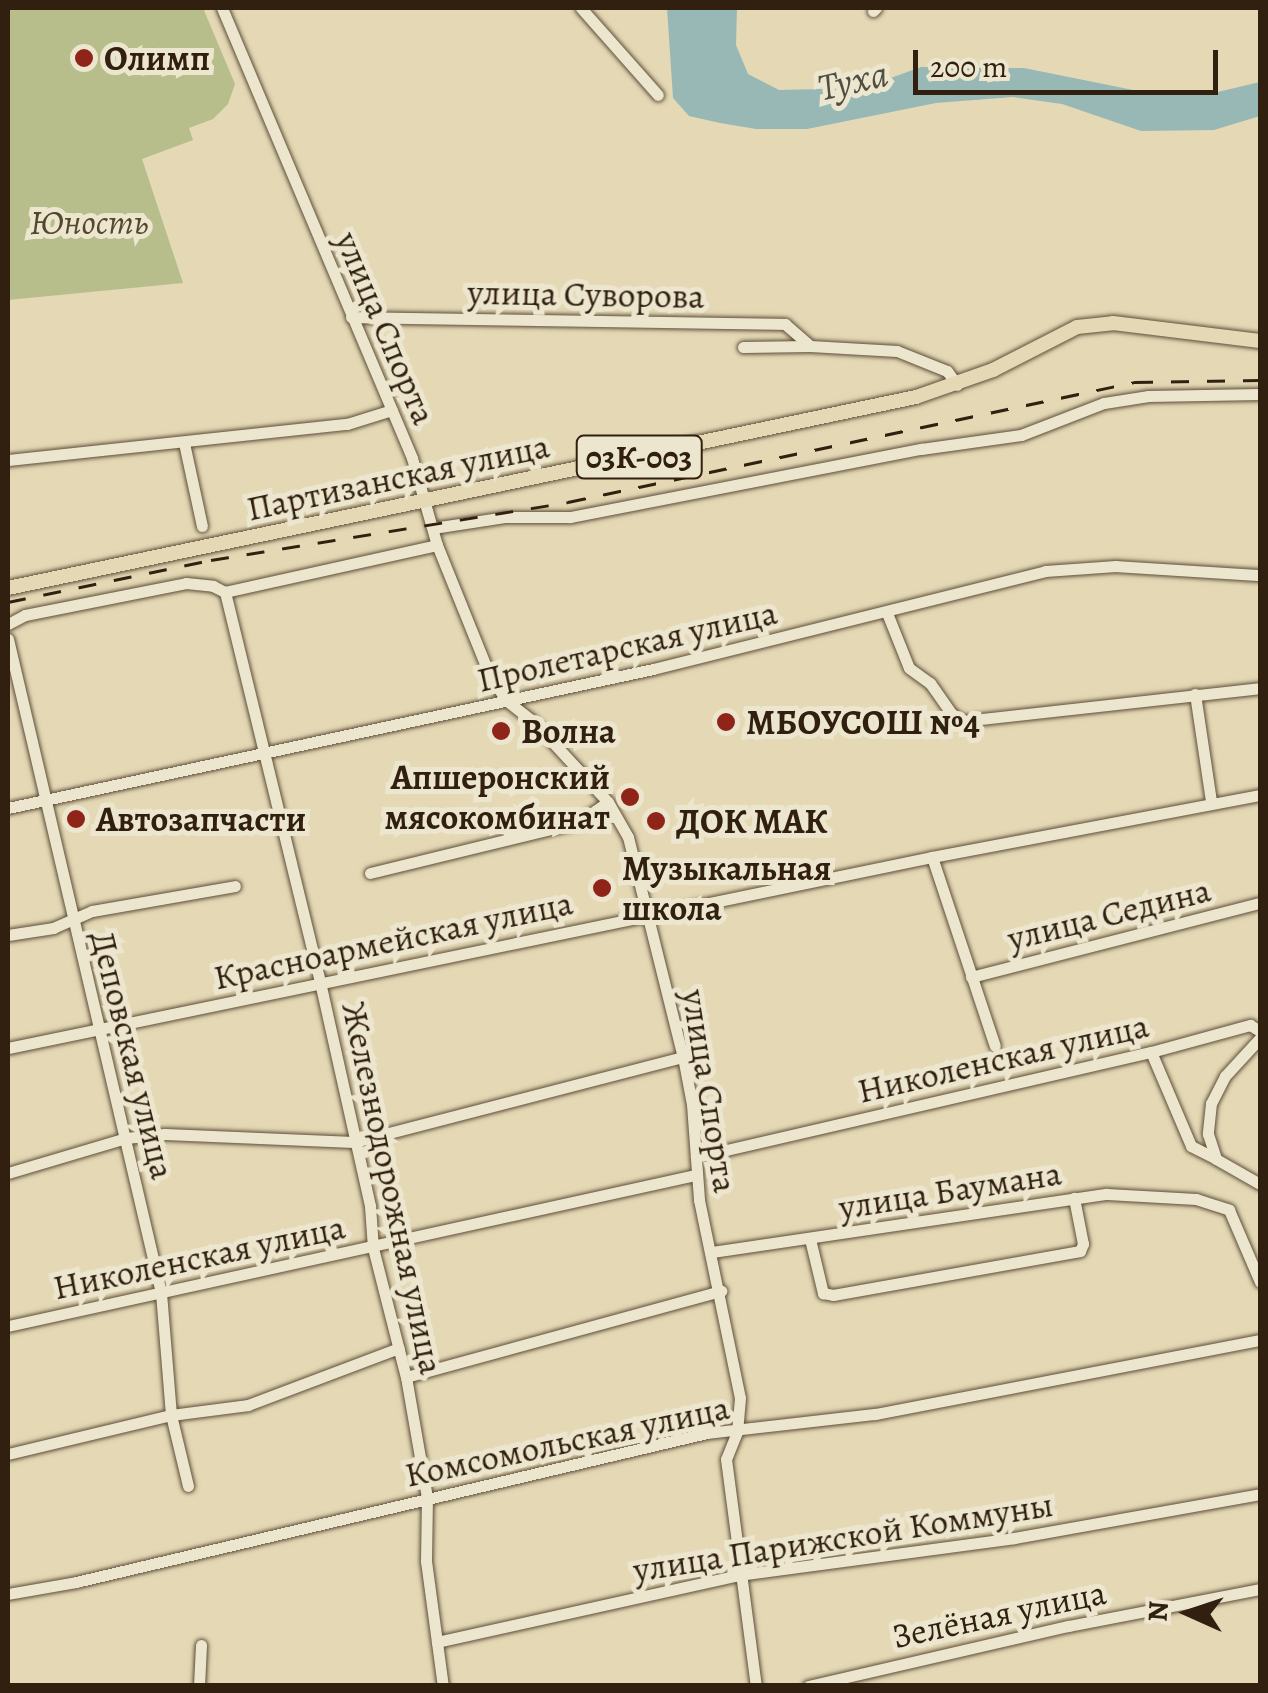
<!DOCTYPE html>
<html>
<head>
<meta charset="utf-8">
<style>
  body { margin:0 }
  #map { position:relative; width:1268px; height:1693px; overflow:hidden; background:#e4d8b5; font-family:Alegreya,serif }
  div>[style] { position:absolute }
  [style*='--x'] { left:calc(var(--x)*1px); top:calc(var(--y)*1px); width:calc(var(--w)*1px); rotate:calc(var(--a)*1deg) }
  .green>* { inset:0; background:#b7be8b }
  .water>* { inset:0; background:#98b8b6 }
  .roads { filter:drop-shadow(0 0 2px #5e4e38) drop-shadow(0 0 2px #5e4e38) }
  .minor>* { height:11px; margin:-5.5px; padding:0 5.5px; transform-origin:5.5px; border-radius:5.5px; background:#ede6cf }
  .major>* { height:14px; margin:-7px; padding:0 7px; transform-origin:7px; border-radius:7px; background:#e4d8b5 }
  .rail>* { height:2.5px; margin-top:-1.25px; transform-origin:0; background:repeating-linear-gradient(90deg,#31200f 0 18px,transparent 0 36px) }
  .dots>* { width:28px; height:28px; translate:-50% -50%; box-sizing:border-box; border:5px solid #ede6cf; border-radius:50% }
  span { translate:-50% -50%; white-space:nowrap; text-align:center; line-height:1.15; -webkit-text-stroke:10px #ede6cf; paint-order:stroke }
  .shield-label span { padding:2px 8px; background:#ede6cf; border:2px solid; border-radius:8px; -webkit-text-stroke-width:0 }
  .shield-label { font-size:32px; color:#31200f; font-weight:700 }
  .poi-label { font-size:35px; color:#31200f; font-weight:700 }
  .left { translate:0 -50%; text-align:left }
  .right { translate:-100% -50%; text-align:right }
  .park-label { font-size:35px; color:#52482e; font-style:italic }
  .street-label { font-size:35px; color:#31200f }
  .water-label { font-size:38px; color:#504e41; font-style:italic }
  .frame { position:absolute; inset:0; border:10px solid #31200f; pointer-events:none }
  .north { position:absolute; left:1138px; top:1563px; width:100px; height:100px; -webkit-text-stroke:8px #ede6cf; paint-order:stroke; rotate:273deg; font-size:28px; font-weight:700; line-height:40px; text-align:center; color:#31200f }
  .north::after { content:''; display:block; margin:auto; width:35px; height:45px; background:#31200f; clip-path:polygon(50% 0,100% 100%,50% 72%,0 100%) }
  .scale { position:absolute; left:913px; top:50px; width:305px; height:45px; box-sizing:border-box; border:5px solid #31200f; border-top:0; padding-left:12px; font-size:30px; line-height:35px; white-space:nowrap; color:#31200f; -webkit-text-stroke:8px #ede6cf; paint-order:stroke }
</style>
</head>
<body>
<div id="map">
  <div class="green">
    <div style="clip-path:polygon(8px 8px,203px 8px,235px 84px,228px 104px,213px 119px,189px 128px,193px 140px,142px 159px,183px 283px,8px 300px)"></div>
  </div>
  <div class="water">
    <div style="clip-path:polygon(667px 8px,737px 8px,736px 45px,748px 74px,779px 90px,863px 88px,921px 67px,1024px 68px,1153px 94px,1205px 95px,1260px 82px,1260px 116px,1214px 130px,1141px 131px,1062px 104px,1013px 97px,936px 103px,807px 129px,756px 129px,720px 123px,689px 116px,673px 98px)"></div>
  </div>
  <div class="roads">
    <div class="minor">
      <div style="--x:222;--y:8;--w:488;--a:67.1"></div>
      <div style="--x:412;--y:458;--w:91;--a:74"></div>
      <div style="--x:437;--y:545;--w:141;--a:68"></div>
      <div style="--x:490;--y:676;--w:30;--a:56"></div>
      <div style="--x:507;--y:701;--w:33;--a:38"></div>
      <div style="--x:533;--y:721;--w:110;--a:47.2"></div>
      <div style="--x:608;--y:802;--w:40;--a:60.3"></div>
      <div style="--x:628;--y:837;--w:227;--a:76"></div>
      <div style="--x:683;--y:1057;--w:48;--a:79.2"></div>
      <div style="--x:692;--y:1104;--w:96;--a:85.8"></div>
      <div style="--x:699;--y:1200;--w:202;--a:78.3"></div>
      <div style="--x:740;--y:1398;--w:34;--a:95"></div>
      <div style="--x:737;--y:1432;--w:29;--a:112"></div>
      <div style="--x:726;--y:1459;--w:229;--a:82.5"></div>
      <div style="--x:581;--y:8;--w:116;--a:48.5"></div>
      <div style="--x:873;--y:11;--w:4;--a:-45"></div>
      <div style="--x:351;--y:317;--w:434;--a:0.9"></div>
      <div style="--x:785;--y:324;--w:33;--a:41"></div>
      <div style="--x:810;--y:346;--w:87;--a:3.3"></div>
      <div style="--x:897;--y:351;--w:54;--a:21.8"></div>
      <div style="--x:947;--y:371;--w:17;--a:54"></div>
      <div style="--x:743;--y:347;--w:67;--a:-0.9"></div>
      <div style="--x:184;--y:443;--w:85;--a:77.8"></div>
      <div style="--x:8;--y:460;--w:341;--a:-6.1"></div>
      <div style="--x:347;--y:424;--w:47;--a:-17.3"></div>
      <div style="--x:433;--y:528;--w:74;--a:-8.6"></div>
      <div style="--x:506;--y:517;--w:64;--a:0"></div>
      <div style="--x:570;--y:517;--w:358;--a:-11"></div>
      <div style="--x:921;--y:449;--w:101;--a:-8"></div>
      <div style="--x:1021;--y:435;--w:89;--a:-21.1"></div>
      <div style="--x:1104;--y:403;--w:45;--a:-9"></div>
      <div style="--x:1148;--y:396;--w:112;--a:-1"></div>
      <div style="--x:225;--y:592;--w:401;--a:76.3"></div>
      <div style="--x:320;--y:982;--w:230;--a:77.4"></div>
      <div style="--x:370;--y:1206;--w:42;--a:85.9"></div>
      <div style="--x:373;--y:1248;--w:133;--a:75.7"></div>
      <div style="--x:406;--y:1377;--w:122;--a:80.1"></div>
      <div style="--x:427;--y:1497;--w:64;--a:90.9"></div>
      <div style="--x:426;--y:1561;--w:126;--a:82.3"></div>
      <div style="--x:887;--y:613;--w:59;--a:68.2"></div>
      <div style="--x:909;--y:668;--w:26;--a:36"></div>
      <div style="--x:930;--y:683;--w:38;--a:55"></div>
      <div style="--x:952;--y:714;--w:13;--a:32"></div>
      <div style="--x:963;--y:721;--w:299;--a:-6.3"></div>
      <div style="--x:8;--y:624;--w:19;--a:-28"></div>
      <div style="--x:25;--y:615;--w:164;--a:-11.2"></div>
      <div style="--x:186;--y:583;--w:27;--a:6"></div>
      <div style="--x:213;--y:586;--w:13;--a:27"></div>
      <div style="--x:225;--y:592;--w:217;--a:-12.5"></div>
      <div style="--x:8;--y:639;--w:672;--a:76.83"></div>
      <div style="--x:161;--y:1293;--w:122;--a:85.3"></div>
      <div style="--x:171;--y:1415;--w:73;--a:76.5"></div>
      <div style="--x:1195;--y:694;--w:108;--a:81.5"></div>
      <div style="--x:8;--y:808;--w:660;--a:-12.16"></div>
      <div style="--x:653;--y:669;--w:404;--a:-14"></div>
      <div style="--x:1045;--y:571;--w:71;--a:-4"></div>
      <div style="--x:1116;--y:566;--w:144;--a:3.6"></div>
      <div style="--x:932;--y:857;--w:199;--a:71.6"></div>
      <div style="--x:370;--y:873;--w:215;--a:-13.7"></div>
      <div style="--x:579;--y:822;--w:35;--a:-35"></div>
      <div style="--x:8;--y:935;--w:46;--a:-8.8"></div>
      <div style="--x:53;--y:928;--w:43;--a:-23.6"></div>
      <div style="--x:92;--y:911;--w:145;--a:-9.9"></div>
      <div style="--x:971;--y:977;--w:298;--a:-14.4"></div>
      <div style="--x:1260;--y:1038;--w:52;--a:132.6"></div>
      <div style="--x:1225;--y:1076;--w:30;--a:117"></div>
      <div style="--x:1211;--y:1103;--w:31;--a:96"></div>
      <div style="--x:1208;--y:1134;--w:26;--a:72"></div>
      <div style="--x:1216;--y:1159;--w:51;--a:29.6"></div>
      <div style="--x:8;--y:1048;--w:944;--a:-11.68"></div>
      <div style="--x:932;--y:857;--w:334;--a:-10.7"></div>
      <div style="--x:1151;--y:1052;--w:102;--a:66.9"></div>
      <div style="--x:1191;--y:1146;--w:28;--a:27"></div>
      <div style="--x:696;--y:1157;--w:467;--a:-13"></div>
      <div style="--x:1151;--y:1052;--w:103;--a:-15.3"></div>
      <div style="--x:1250;--y:1025;--w:12;--a:31"></div>
      <div style="--x:8;--y:1173;--w:123;--a:-16.5"></div>
      <div style="--x:126;--y:1138;--w:39;--a:-6"></div>
      <div style="--x:165;--y:1134;--w:189;--a:2.4"></div>
      <div style="--x:354;--y:1142;--w:340;--a:-14.5"></div>
      <div style="--x:810;--y:1239;--w:56;--a:76.5"></div>
      <div style="--x:823;--y:1293;--w:10;--a:11"></div>
      <div style="--x:833;--y:1295;--w:251;--a:-10.1"></div>
      <div style="--x:1080;--y:1251;--w:8;--a:-67"></div>
      <div style="--x:1083;--y:1244;--w:47;--a:-101.1"></div>
      <div style="--x:712;--y:1252;--w:399;--a:-8.4"></div>
      <div style="--x:1107;--y:1194;--w:89;--a:3.2"></div>
      <div style="--x:1196;--y:1199;--w:35;--a:18"></div>
      <div style="--x:1229;--y:1210;--w:78;--a:66.7"></div>
      <div style="--x:8;--y:1326;--w:703;--a:-12.4"></div>
      <div style="--x:406;--y:1377;--w:327;--a:-15.3"></div>
      <div style="--x:8;--y:1454;--w:168;--a:-13.5"></div>
      <div style="--x:171;--y:1415;--w:78;--a:-7.4"></div>
      <div style="--x:248;--y:1405;--w:161;--a:-20.7"></div>
      <div style="--x:8;--y:1594;--w:69;--a:-10"></div>
      <div style="--x:76;--y:1582;--w:648;--a:-13.29"></div>
      <div style="--x:707;--y:1433;--w:169;--a:-6.5"></div>
      <div style="--x:875;--y:1414;--w:392;--a:-10.9"></div>
      <div style="--x:437;--y:1642;--w:308;--a:-12.5"></div>
      <div style="--x:738;--y:1575;--w:278;--a:-7.6"></div>
      <div style="--x:1014;--y:1538;--w:250;--a:-10.1"></div>
      <div style="--x:199;--y:1686;--w:41;--a:-87.2"></div>
      <div style="--x:808;--y:1686;--w:267;--a:-13"></div>
      <div style="--x:1068;--y:1626;--w:196;--a:-10.9"></div>
    </div>
    <div class="major">
      <div style="--x:8;--y:588;--w:928;--a:-11.88"></div>
      <div style="--x:916;--y:397;--w:82;--a:-19.3"></div>
      <div style="--x:993;--y:370;--w:94;--a:-27.1"></div>
      <div style="--x:1077;--y:327;--w:36;--a:-6"></div>
      <div style="--x:1113;--y:323;--w:148;--a:7"></div>
    </div>
  </div>
  <div class="rail">
    <div style="--x:8;--y:602;--w:207;--a:-11.7"></div>
    <div style="--x:211;--y:560;--w:362;--a:-9.2"></div>
    <div style="--x:568;--y:502;--w:580;--a:-11.95"></div>
    <div style="--x:1135;--y:382;--w:125;--a:-0.9"></div>
  </div>
  <div class="dots">
    <div style="left:84px;top:58px;background:#8f2418"></div>
    <div style="left:726px;top:722px;background:#8f2418"></div>
    <div style="left:501px;top:731px;background:#8f2418"></div>
    <div style="left:630px;top:797px;background:#8f2418"></div>
    <div style="left:76px;top:819px;background:#8f2418"></div>
    <div style="left:656px;top:821px;background:#8f2418"></div>
    <div style="left:602px;top:888px;background:#8f2418"></div>
  </div>
  <div class="shield-label">
    <span style="left:639px;top:457px">03К-003</span>
  </div>
  <div class="poi-label">
    <span class="left" style="left:104px;top:58px">Олимп</span>
    <span class="left" style="left:746px;top:722px">МБОУСОШ №4</span>
    <span class="left" style="left:521px;top:731px">Волна</span>
    <span class="right" style="left:610px;top:797px">Апшеронский<br>мясокомбинат</span>
    <span class="left" style="left:96px;top:819px">Автозапчасти</span>
    <span class="left" style="left:676px;top:821px">ДОК МАК</span>
    <span class="left" style="left:622px;top:888px">Музыкальная<br>школа</span>
  </div>
  <div class="park-label">
    <span style="left:89px;top:222px">Юность</span>
  </div>
  <div class="street-label">
    <span style="left:586px;top:294px;rotate:1deg">улица Суворова</span>
    <span style="left:386px;top:328px;rotate:67deg">улица Спорта</span>
    <span style="left:398px;top:477px;rotate:-12deg">Партизанская улица</span>
    <span style="left:627px;top:646px;rotate:-13deg">Пролетарская улица</span>
    <span style="left:1109px;top:914px;rotate:-14deg">улица Седина</span>
    <span style="left:393px;top:940px;rotate:-12deg">Красноармейская улица</span>
    <span style="left:133px;top:1055px;rotate:76deg">Деповская улица</span>
    <span style="left:1003px;top:1058px;rotate:-13deg">Николенская улица</span>
    <span style="left:710px;top:1091px;rotate:81deg">улица Спорта</span>
    <span style="left:393px;top:1188px;rotate:78deg">Железнодорожная улица</span>
    <span style="left:950px;top:1190px;rotate:-9deg">улица Баумана</span>
    <span style="left:199px;top:1257px;rotate:-12deg">Николенская улица</span>
    <span style="left:567px;top:1441px;rotate:-12deg">Комсомольская улица</span>
    <span style="left:843px;top:1537px;rotate:-9deg">улица Парижской Коммуны</span>
    <span style="left:999px;top:1614px;rotate:-12deg">Зелёная улица</span>
  </div>
  <div class="water-label">
    <span style="left:853px;top:81px;rotate:-13deg">Туха</span>
  </div>
  <div class="frame"></div>
  <div class="north">N</div>
  <div class="scale">200 m</div>
</div>
</body>
</html>
